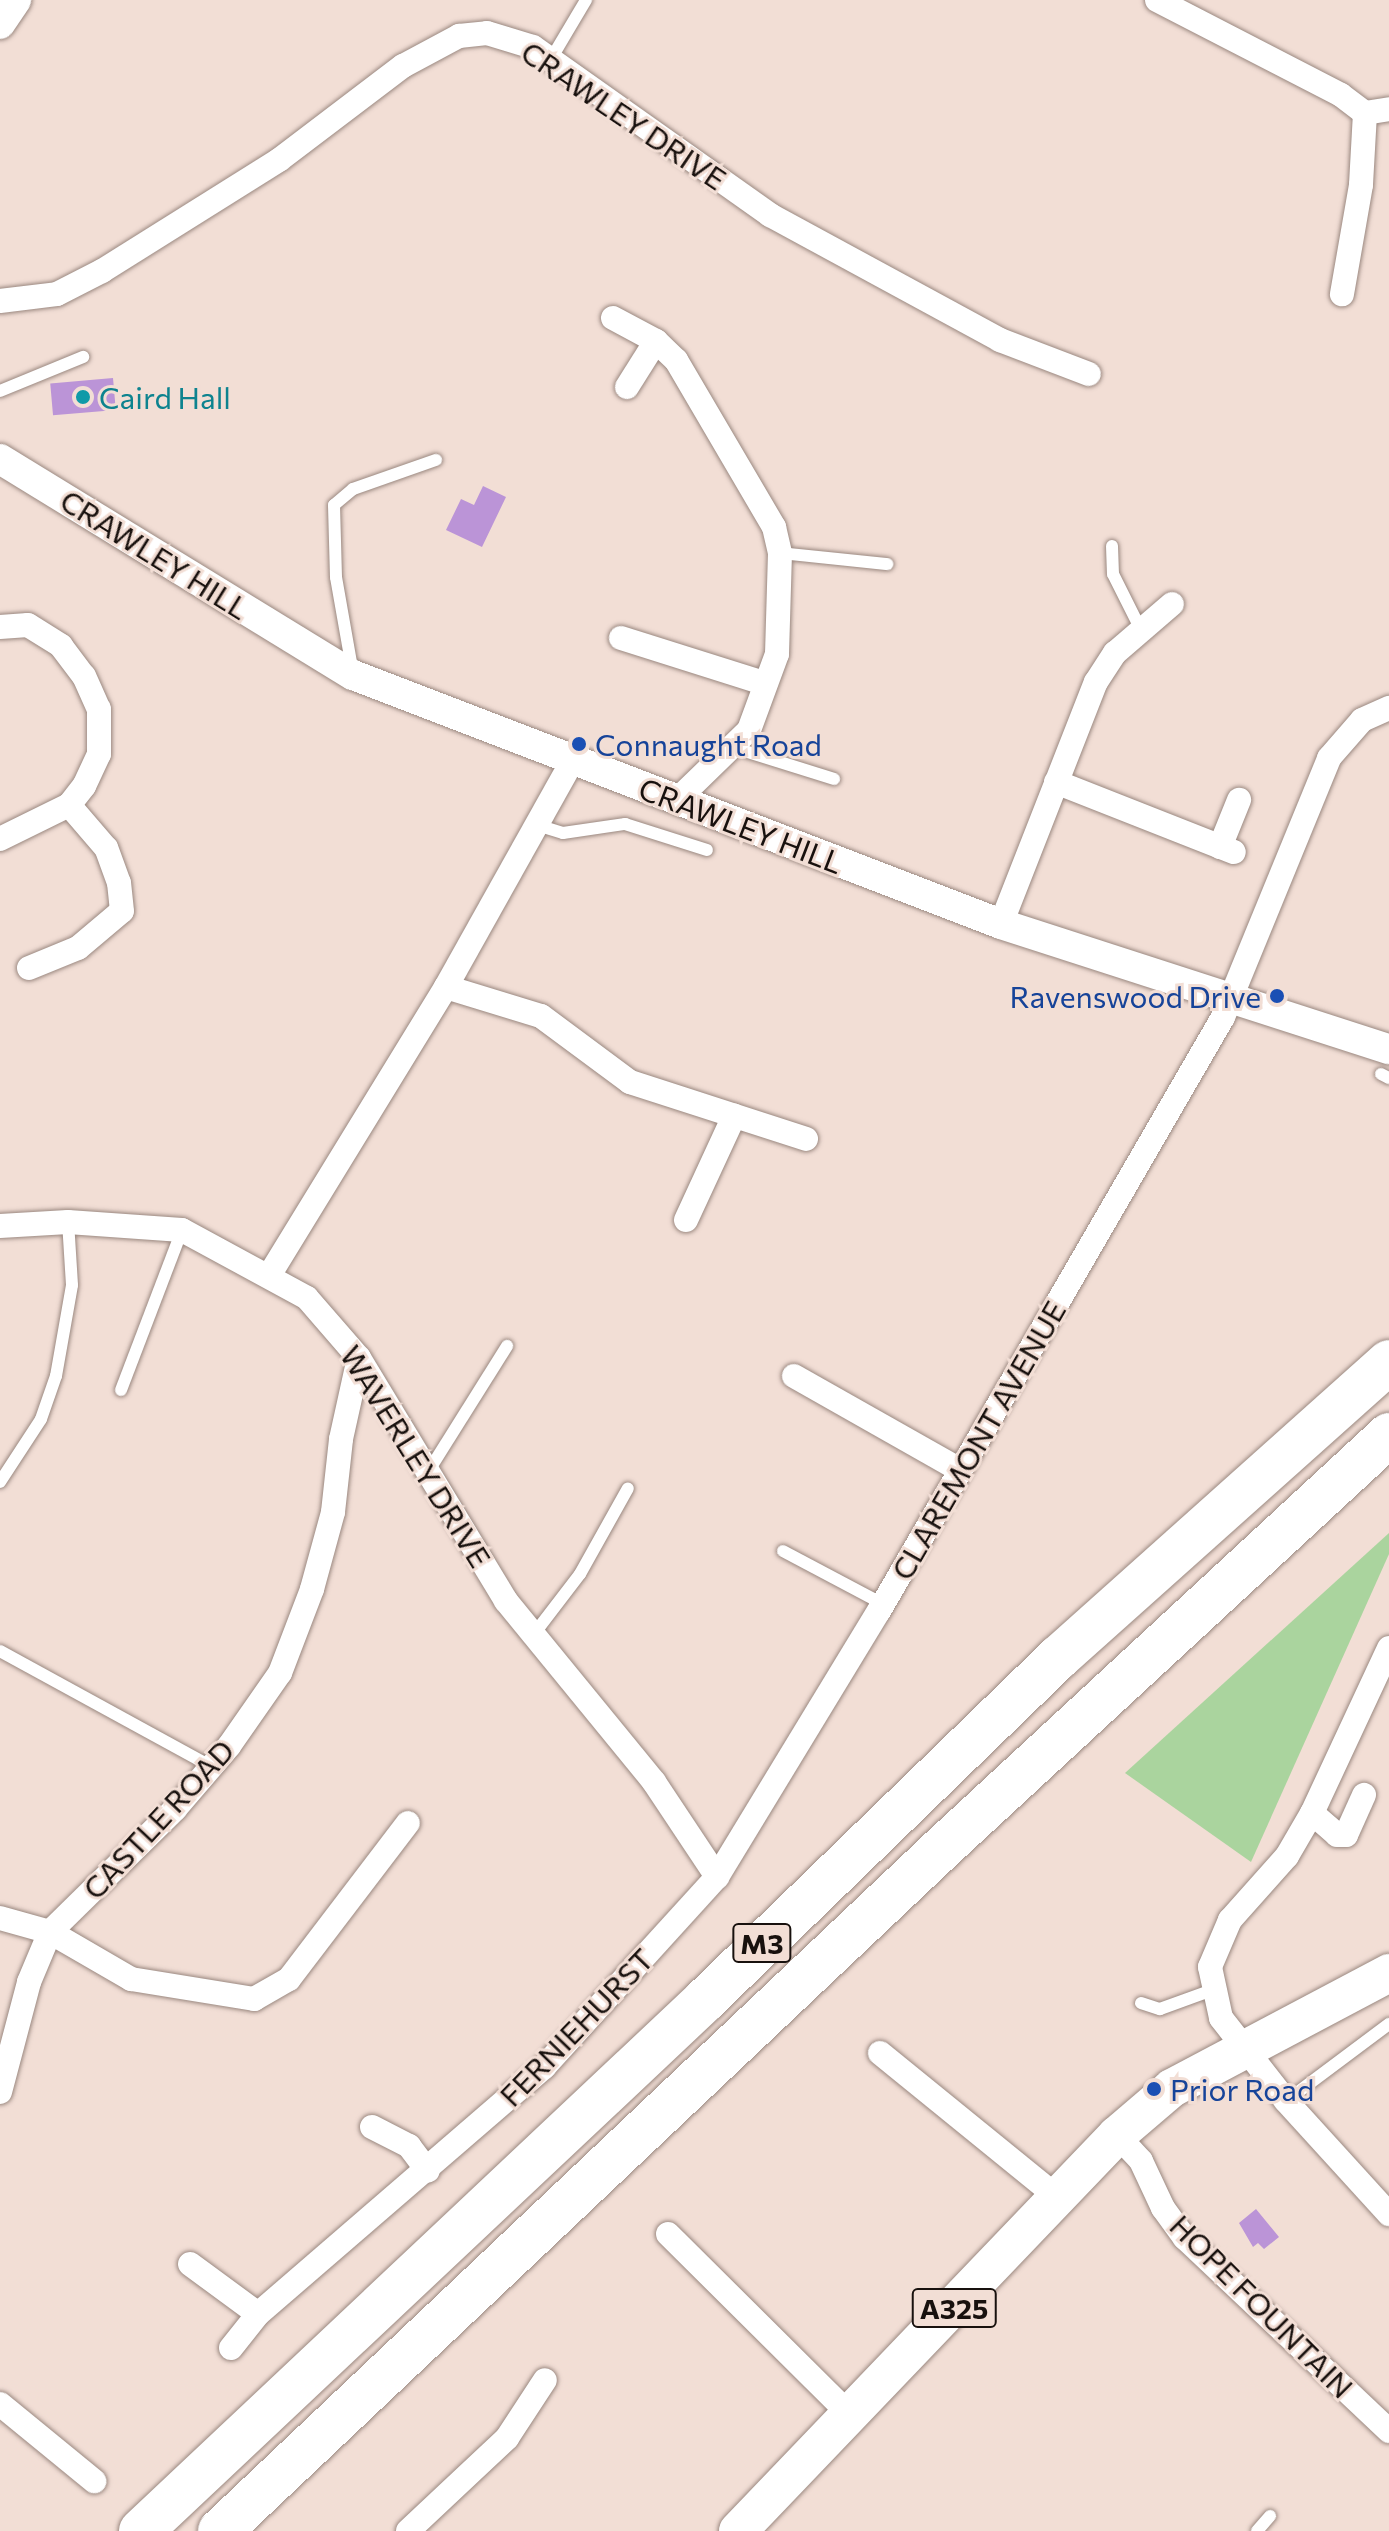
<!DOCTYPE html>
<html>
<head>
<meta charset="utf-8">
<style>
  body { margin:0 }
  #map { position:relative; width:1389px; height:2531px; overflow:hidden; background:#f2ded5; font-family:Commissioner,sans-serif }
  div>[style] { position:absolute }
  [style*='--x'] { left:calc(var(--x)*1px); top:calc(var(--y)*1px); width:calc(var(--w)*1px); rotate:calc(var(--a)*1deg) }
  .green>* { inset:0; background:#aad49e }
  .building>* { inset:0; background:#bb94d7; transform-origin:0 0 }
  .roads { filter:drop-shadow(0 0 2px #9a8880) drop-shadow(0 0 2px #9a8880) }
  .service>* { height:12px; margin:-6px; padding:0 6px; transform-origin:6px; border-radius:6px; background:#fff }
  .minor>* { height:24px; margin:-12px; padding:0 12px; transform-origin:12px; border-radius:12px; background:#fff }
  .tertiary>* { height:30px; margin:-15px; padding:0 15px; transform-origin:15px; border-radius:15px; background:#fff }
  .primary>* { height:38px; margin:-19px; padding:0 19px; transform-origin:19px; border-radius:19px; background:#fff }
  .motorway>* { height:44px; margin:-22px; padding:0 22px; transform-origin:22px; border-radius:22px; background:#fff }
  .dots>* { width:22px; height:22px; translate:-50% -50%; box-sizing:border-box; border:4px solid #f2ded5; border-radius:50% }
  span { translate:-50% -50%; white-space:nowrap; text-align:center; line-height:1.15; -webkit-text-stroke:6px #f2ded5; paint-order:stroke }
  .shield-label span { padding:2px 6px; background:#f2ded5; border:2px solid; border-radius:6px; -webkit-text-stroke-width:0 }
  .shield-label { font-size:28px; color:#18110e; font-weight:700 }
  .street-label { font-size:30px; color:#18110e }
  .culture-label { font-size:30px; color:#0d838f }
  .left { translate:0 -50%; text-align:left }
  .transit-label { font-size:30px; color:#164399 }
  .right { translate:-100% -50%; text-align:right }
</style>
</head>
<body>
<div id="map">
  <div class="green">
    <div style="clip-path:polygon(1389px 1533px,1389px 1554px,1251px 1862px,1125px 1773px)"></div>
  </div>
  <div class="building">
    <div style="left:113px;top:378px;width:32px;height:63px;rotate:85deg"></div>
    <div style="clip-path:polygon(483px 486px,506px 497px,482px 547px,446px 530px,461px 499px,474px 505px)"></div>
    <div style="clip-path:polygon(1256px 2209px,1279px 2237px,1264px 2249px,1258px 2243px,1253px 2247px,1239px 2223px)"></div>
  </div>
  <div class="roads">
    <div class="service">
      <div style="--x:551;--y:59;--w:69;--a:-59.3"></div>
      <div style="--x:0;--y:391;--w:90;--a:-22.3"></div>
      <div style="--x:1112;--y:546;--w:28;--a:88"></div>
      <div style="--x:1113;--y:574;--w:60;--a:63.4"></div>
      <div style="--x:780;--y:553;--w:108;--a:5.9"></div>
      <div style="--x:352;--y:668;--w:92;--a:-100"></div>
      <div style="--x:336;--y:577;--w:72;--a:-91.6"></div>
      <div style="--x:334;--y:505;--w:25;--a:-40"></div>
      <div style="--x:353;--y:489;--w:88;--a:-19.3"></div>
      <div style="--x:732;--y:747;--w:107;--a:17.4"></div>
      <div style="--x:537;--y:825;--w:27;--a:17"></div>
      <div style="--x:563;--y:833;--w:63;--a:-8.3"></div>
      <div style="--x:625;--y:824;--w:86;--a:17.6"></div>
      <div style="--x:1381;--y:1074;--w:9;--a:27"></div>
      <div style="--x:121;--y:1390;--w:171;--a:-69.1"></div>
      <div style="--x:428;--y:1472;--w:149;--a:-57.9"></div>
      <div style="--x:0;--y:1482;--w:75;--a:-56.9"></div>
      <div style="--x:41;--y:1419;--w:46;--a:-70.8"></div>
      <div style="--x:56;--y:1376;--w:92;--a:-80"></div>
      <div style="--x:72;--y:1285;--w:63;--a:-93.6"></div>
      <div style="--x:783;--y:1551;--w:113;--a:27.9"></div>
      <div style="--x:534;--y:1634;--w:76;--a:-52.5"></div>
      <div style="--x:580;--y:1574;--w:98;--a:-60.8"></div>
      <div style="--x:0;--y:1651;--w:242;--a:28.7"></div>
      <div style="--x:1141;--y:2003;--w:20;--a:18"></div>
      <div style="--x:1160;--y:2009;--w:59;--a:-20"></div>
      <div style="--x:1286;--y:2101;--w:129;--a:-36.8"></div>
      <div style="--x:1257;--y:2531;--w:20;--a:-49"></div>
    </div>
    <div class="minor">
      <div style="--x:1157;--y:0;--w:207;--a:27.3"></div>
      <div style="--x:1341;--y:95;--w:30;--a:37"></div>
      <div style="--x:1365;--y:113;--w:72;--a:93.2"></div>
      <div style="--x:1361;--y:185;--w:111;--a:99.9"></div>
      <div style="--x:1365;--y:113;--w:24;--a:-9"></div>
      <div style="--x:0;--y:301;--w:57;--a:-7"></div>
      <div style="--x:57;--y:294;--w:51;--a:-27.1"></div>
      <div style="--x:102;--y:271;--w:209;--a:-32.1"></div>
      <div style="--x:279;--y:160;--w:156;--a:-37.2"></div>
      <div style="--x:403;--y:66;--w:64;--a:-28.2"></div>
      <div style="--x:459;--y:36;--w:28;--a:-6"></div>
      <div style="--x:487;--y:33;--w:48;--a:16.9"></div>
      <div style="--x:533;--y:47;--w:291;--a:35.3"></div>
      <div style="--x:770;--y:215;--w:262;--a:28.5"></div>
      <div style="--x:1000;--y:340;--w:95;--a:20.9"></div>
      <div style="--x:613;--y:318;--w:49;--a:28.1"></div>
      <div style="--x:656;--y:341;--w:28;--a:44"></div>
      <div style="--x:676;--y:360;--w:194;--a:59.6"></div>
      <div style="--x:774;--y:527;--w:27;--a:77"></div>
      <div style="--x:780;--y:553;--w:101;--a:91.7"></div>
      <div style="--x:777;--y:654;--w:81;--a:110.2"></div>
      <div style="--x:749;--y:730;--w:100;--a:135.8"></div>
      <div style="--x:627;--y:387;--w:54;--a:-57.8"></div>
      <div style="--x:0;--y:627;--w:28;--a:-4"></div>
      <div style="--x:28;--y:625;--w:39;--a:32"></div>
      <div style="--x:61;--y:646;--w:38;--a:53"></div>
      <div style="--x:84;--y:676;--w:36;--a:66"></div>
      <div style="--x:99;--y:709;--w:45;--a:90"></div>
      <div style="--x:99;--y:754;--w:35;--a:115"></div>
      <div style="--x:84;--y:786;--w:24;--a:128"></div>
      <div style="--x:69;--y:805;--w:77;--a:153.8"></div>
      <div style="--x:621;--y:638;--w:150;--a:17.5"></div>
      <div style="--x:1056;--y:782;--w:191;--a:21.5"></div>
      <div style="--x:1220;--y:847;--w:51;--a:-68"></div>
      <div style="--x:1001;--y:924;--w:260;--a:-68.6"></div>
      <div style="--x:1096;--y:682;--w:35;--a:-57"></div>
      <div style="--x:1115;--y:653;--w:75;--a:-40.7"></div>
      <div style="--x:29;--y:968;--w:53;--a:-22.2"></div>
      <div style="--x:78;--y:948;--w:57;--a:-40.1"></div>
      <div style="--x:122;--y:911;--w:28;--a:-96"></div>
      <div style="--x:119;--y:883;--w:37;--a:-110"></div>
      <div style="--x:106;--y:848;--w:57;--a:-130.7"></div>
      <div style="--x:446;--y:987;--w:99;--a:17"></div>
      <div style="--x:541;--y:1016;--w:111;--a:36.6"></div>
      <div style="--x:630;--y:1082;--w:185;--a:17.9"></div>
      <div style="--x:686;--y:1220;--w:115;--a:-65.2"></div>
      <div style="--x:0;--y:1226;--w:68;--a:-3.4"></div>
      <div style="--x:68;--y:1222;--w:114;--a:4"></div>
      <div style="--x:182;--y:1230;--w:142;--a:28.5"></div>
      <div style="--x:307;--y:1298;--w:79;--a:49.1"></div>
      <div style="--x:359;--y:1358;--w:284;--a:58.8"></div>
      <div style="--x:506;--y:1601;--w:234;--a:50.7"></div>
      <div style="--x:654;--y:1782;--w:114;--a:56.4"></div>
      <div style="--x:270;--y:1274;--w:337;--a:-58.5"></div>
      <div style="--x:446;--y:987;--w:260;--a:-60.8"></div>
      <div style="--x:794;--y:1376;--w:191;--a:29.5"></div>
      <div style="--x:1389;--y:1648;--w:182;--a:115"></div>
      <div style="--x:1312;--y:1813;--w:50;--a:120.2"></div>
      <div style="--x:1287;--y:1856;--w:86;--a:131.7"></div>
      <div style="--x:1230;--y:1920;--w:51;--a:113.1"></div>
      <div style="--x:1210;--y:1967;--w:52;--a:77.8"></div>
      <div style="--x:1221;--y:2018;--w:105;--a:51.9"></div>
      <div style="--x:1286;--y:2101;--w:153;--a:47.7"></div>
      <div style="--x:1312;--y:1813;--w:33;--a:41"></div>
      <div style="--x:1337;--y:1835;--w:9;--a:0"></div>
      <div style="--x:1346;--y:1835;--w:44;--a:-65.8"></div>
      <div style="--x:0;--y:1918;--w:52;--a:15.6"></div>
      <div style="--x:50;--y:1932;--w:94;--a:30.1"></div>
      <div style="--x:131;--y:1979;--w:125;--a:9.2"></div>
      <div style="--x:254;--y:1999;--w:40;--a:-29.7"></div>
      <div style="--x:289;--y:1979;--w:196;--a:-52.7"></div>
      <div style="--x:880;--y:2053;--w:228;--a:39.1"></div>
      <div style="--x:0;--y:2092;--w:114;--a:-75.2"></div>
      <div style="--x:29;--y:1982;--w:54;--a:-67.2"></div>
      <div style="--x:50;--y:1932;--w:175;--a:-44.5"></div>
      <div style="--x:175;--y:1809;--w:83;--a:-49.4"></div>
      <div style="--x:229;--y:1746;--w:89;--a:-55.1"></div>
      <div style="--x:280;--y:1673;--w:90;--a:-69.1"></div>
      <div style="--x:312;--y:1589;--w:80;--a:-74.7"></div>
      <div style="--x:333;--y:1512;--w:73;--a:-83.7"></div>
      <div style="--x:341;--y:1439;--w:83;--a:-77.5"></div>
      <div style="--x:372;--y:2127;--w:42;--a:27.2"></div>
      <div style="--x:409;--y:2146;--w:31;--a:53"></div>
      <div style="--x:1117;--y:2135;--w:35;--a:47"></div>
      <div style="--x:1141;--y:2161;--w:52;--a:64.9"></div>
      <div style="--x:1163;--y:2208;--w:37;--a:54"></div>
      <div style="--x:1185;--y:2238;--w:281;--a:43.4"></div>
      <div style="--x:668;--y:2234;--w:255;--a:44.8"></div>
      <div style="--x:190;--y:2264;--w:84;--a:36.3"></div>
      <div style="--x:231;--y:2348;--w:43;--a:-51.5"></div>
      <div style="--x:258;--y:2314;--w:378;--a:-40.8"></div>
      <div style="--x:544;--y:2067;--w:257;--a:-47.7"></div>
      <div style="--x:717;--y:1877;--w:311;--a:-58.7"></div>
      <div style="--x:879;--y:1611;--w:686;--a:-59.92"></div>
      <div style="--x:1223;--y:1017;--w:280;--a:-67.7"></div>
      <div style="--x:1329;--y:758;--w:50;--a:-49"></div>
      <div style="--x:1362;--y:720;--w:30;--a:-24"></div>
      <div style="--x:0;--y:2404;--w:122;--a:39.3"></div>
      <div style="--x:408;--y:2531;--w:136;--a:-43.2"></div>
      <div style="--x:507;--y:2438;--w:69;--a:-56.8"></div>
    </div>
    <div class="tertiary">
      <div style="--x:0;--y:24;--w:29;--a:-56"></div>
      <div style="--x:0;--y:459;--w:414;--a:31.5"></div>
      <div style="--x:353;--y:675;--w:694;--a:21.02"></div>
      <div style="--x:1001;--y:924;--w:408;--a:17.9"></div>
    </div>
    <div class="primary">
      <div style="--x:738;--y:2531;--w:548;--a:-46.26"></div>
      <div style="--x:1117;--y:2135;--w:72;--a:-40.5"></div>
      <div style="--x:1172;--y:2088;--w:246;--a:-27.9"></div>
    </div>
    <div class="motorway">
      <div style="--x:141;--y:2531;--w:775;--a:-43.27"></div>
      <div style="--x:705;--y:2000;--w:492;--a:-44.1"></div>
      <div style="--x:1058;--y:1658;--w:444;--a:-41.8"></div>
      <div style="--x:220;--y:2531;--w:990;--a:-43.4"></div>
      <div style="--x:939;--y:1851;--w:613;--a:-42.75"></div>
    </div>
  </div>
  <div class="dots">
    <div style="left:83px;top:397px;background:#0f9aa8"></div>
    <div style="left:579px;top:744px;background:#1a4fb4"></div>
    <div style="left:1277px;top:996px;background:#1a4fb4"></div>
    <div style="left:1154px;top:2089px;background:#1a4fb4"></div>
  </div>
  <div class="shield-label">
    <span style="left:762px;top:1943px">M3</span>
    <span style="left:954px;top:2308px">A325</span>
  </div>
  <div class="street-label">
    <span style="left:624px;top:115px;rotate:34deg">CRAWLEY DRIVE</span>
    <span style="left:155px;top:554px;rotate:32deg">CRAWLEY HILL</span>
    <span style="left:741px;top:825px;rotate:21deg">CRAWLEY HILL</span>
    <span style="left:978px;top:1440px;rotate:-60deg">CLAREMONT AVENUE</span>
    <span style="left:416px;top:1456px;rotate:58deg">WAVERLEY DRIVE</span>
    <span style="left:158px;top:1819px;rotate:-47deg">CASTLE ROAD</span>
    <span style="left:576px;top:2027px;rotate:-46deg">FERNIEHURST</span>
    <span style="left:1262px;top:2306px;rotate:45deg">HOPE FOUNTAIN</span>
  </div>
  <div class="culture-label">
    <span class="left" style="left:99px;top:397px">Caird Hall</span>
  </div>
  <div class="transit-label">
    <span class="left" style="left:595px;top:744px">Connaught Road</span>
    <span class="right" style="left:1261px;top:996px">Ravenswood Drive</span>
    <span class="left" style="left:1170px;top:2089px">Prior Road</span>
  </div>
</div>
</body>
</html>
